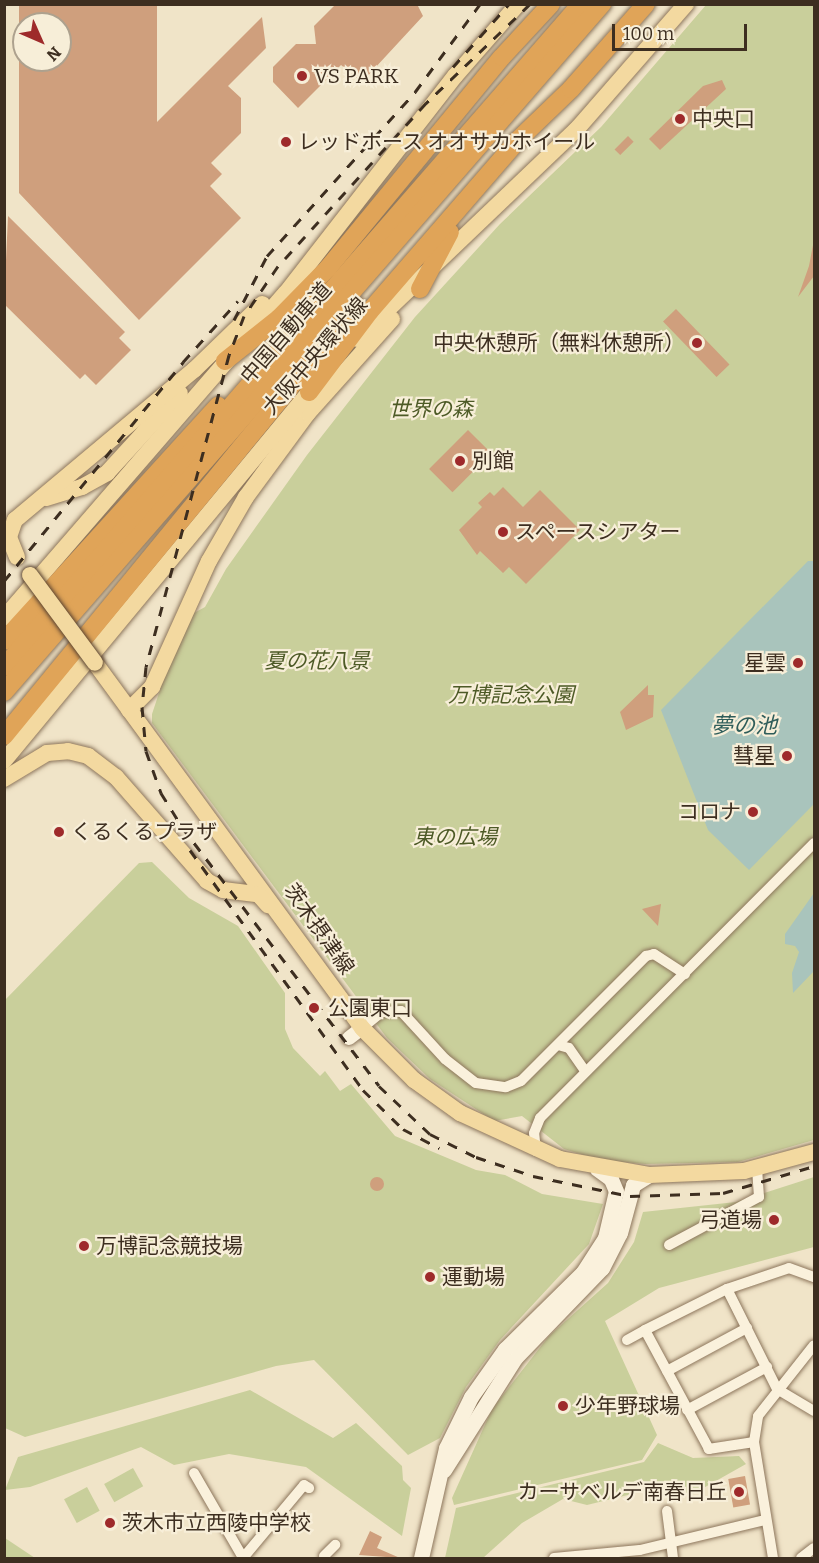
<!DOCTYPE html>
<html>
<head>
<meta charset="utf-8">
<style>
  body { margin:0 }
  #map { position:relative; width:819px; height:1563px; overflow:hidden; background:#f0e4c8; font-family:Bitter,"Noto Sans JP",serif }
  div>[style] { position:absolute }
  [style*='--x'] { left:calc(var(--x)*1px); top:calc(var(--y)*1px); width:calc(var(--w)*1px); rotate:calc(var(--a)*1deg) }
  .green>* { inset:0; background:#c9cf9b; transform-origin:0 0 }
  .water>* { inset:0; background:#a9c4bc }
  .building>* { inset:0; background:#cf9f7d; transform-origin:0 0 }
  .round { border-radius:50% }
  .roads { filter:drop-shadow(0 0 2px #8d765c) drop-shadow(0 0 2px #8d765c) }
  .minor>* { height:10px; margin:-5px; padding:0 5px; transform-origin:5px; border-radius:5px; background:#faf1dc }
  .tertiary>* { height:14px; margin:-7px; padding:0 7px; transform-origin:7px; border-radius:7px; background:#faf1dc }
  .secondary>* { height:15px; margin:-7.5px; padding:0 7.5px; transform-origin:7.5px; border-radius:7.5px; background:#faf1dc }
  .primary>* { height:16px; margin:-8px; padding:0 8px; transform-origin:8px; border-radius:8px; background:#f3d9a0 }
  .motorway>* { height:18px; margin:-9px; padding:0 9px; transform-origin:9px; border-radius:9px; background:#e0a458 }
  .rail>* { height:3px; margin-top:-1.5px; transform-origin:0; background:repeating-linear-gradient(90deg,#3d2e20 0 10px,transparent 0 20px) }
  .bridges { filter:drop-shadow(0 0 2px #5b4430) drop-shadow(0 0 2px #5b4430) }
  .primary-bridge>* { height:16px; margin:-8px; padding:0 8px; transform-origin:8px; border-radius:8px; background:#f3d9a0 }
  .dots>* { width:16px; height:16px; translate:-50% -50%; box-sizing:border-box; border:3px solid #f7eed8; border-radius:50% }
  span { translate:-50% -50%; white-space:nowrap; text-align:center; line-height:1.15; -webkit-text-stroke:4.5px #f7eed8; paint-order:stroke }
  .poi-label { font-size:21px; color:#3d2e20 }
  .left { translate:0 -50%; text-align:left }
  .right { translate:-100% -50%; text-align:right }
  .street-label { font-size:21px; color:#3d2e20 }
  .park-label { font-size:21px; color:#4d5a26; font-style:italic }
  .water-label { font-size:22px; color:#2f5d5a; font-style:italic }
  .frame { position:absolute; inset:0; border:6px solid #3d2e20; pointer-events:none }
  .north { position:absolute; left:12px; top:12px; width:60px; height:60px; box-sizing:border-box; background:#f7eed8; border:2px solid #ada18e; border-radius:50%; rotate:135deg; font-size:16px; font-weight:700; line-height:24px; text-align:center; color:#3d2e20 }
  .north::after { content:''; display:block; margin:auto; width:21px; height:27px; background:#9e2a2b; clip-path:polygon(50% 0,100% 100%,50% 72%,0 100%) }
  .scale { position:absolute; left:612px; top:24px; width:135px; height:27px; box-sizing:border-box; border:3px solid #3d2e20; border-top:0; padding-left:8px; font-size:18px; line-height:21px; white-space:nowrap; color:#3d2e20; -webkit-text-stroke:4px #f7eed8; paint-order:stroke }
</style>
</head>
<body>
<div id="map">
  <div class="green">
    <div style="clip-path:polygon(706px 5px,814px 5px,814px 1140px,738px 1162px,645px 1164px,600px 1160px,564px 1149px,522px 1116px,494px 1121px,430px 1079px,387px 1038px,152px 723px,152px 714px,170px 660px,194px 613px,205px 607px,226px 569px,307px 455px,415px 317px,500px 224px,601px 127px)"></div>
    <div style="clip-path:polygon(152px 862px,189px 898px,238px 926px,285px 993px,285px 1029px,293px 1048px,320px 1076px,325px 1071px,340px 1091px,351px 1084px,395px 1136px,476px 1170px,505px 1175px,542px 1194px,603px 1204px,589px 1244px,500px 1340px,466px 1387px,440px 1438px,408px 1455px,314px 1360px,276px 1366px,25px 1437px,5px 1428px,5px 1000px,139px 863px)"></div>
    <div style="clip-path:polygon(814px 1177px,814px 1247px,659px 1288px,605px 1321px,657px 1435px,642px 1460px,454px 1505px,452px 1498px,492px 1409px,549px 1336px,608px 1283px,634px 1242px,643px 1212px,736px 1202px)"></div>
    <div style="clip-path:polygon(250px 1390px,333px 1438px,356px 1423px,402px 1466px,403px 1480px,411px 1488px,402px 1536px,306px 1467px,229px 1454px,174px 1465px,141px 1447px,30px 1487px,5px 1490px,18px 1457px)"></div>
    <div style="clip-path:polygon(658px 1443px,693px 1458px,739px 1456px,746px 1464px,691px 1495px,679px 1491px,640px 1492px,587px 1505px,563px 1499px,522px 1523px,483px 1558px,445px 1558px,456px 1508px,644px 1462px)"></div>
    <div style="left:133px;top:1468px;width:21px;height:33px;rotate:61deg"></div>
    <div style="left:87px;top:1487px;width:27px;height:26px;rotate:62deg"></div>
    <div style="clip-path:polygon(4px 1538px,5px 1538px,35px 1558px,5px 1558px)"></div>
  </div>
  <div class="water">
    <div style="clip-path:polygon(808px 561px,814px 561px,814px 804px,749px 870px,708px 830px,661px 710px)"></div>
    <div style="clip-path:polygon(814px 893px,814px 971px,793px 993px,792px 973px,799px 952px,795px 946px,785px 944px,785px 934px)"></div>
  </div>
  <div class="building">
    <div style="clip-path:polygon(19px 4px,157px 4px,157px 122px,262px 17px,266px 48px,228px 86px,241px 98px,241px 133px,211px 163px,222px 174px,210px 186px,241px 218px,139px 320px,19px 193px,19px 60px,60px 60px,60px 24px,19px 24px)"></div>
    <div style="clip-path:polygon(336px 4px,417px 4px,423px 16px,362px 82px,341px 65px,298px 108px,273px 82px,273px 67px,296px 44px,316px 44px,314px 26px)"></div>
    <div style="clip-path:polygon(722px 80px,726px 89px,660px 150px,649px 139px,703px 86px)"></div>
    <div style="left:628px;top:136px;width:8px;height:19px;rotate:45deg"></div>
    <div style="clip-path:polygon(8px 216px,125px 332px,119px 338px,131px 350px,96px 385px,85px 374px,80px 379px,4px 304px)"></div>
    <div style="clip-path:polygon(814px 240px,814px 276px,798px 297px,809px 266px)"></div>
    <div style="left:676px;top:309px;width:77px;height:18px;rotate:46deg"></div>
    <div style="left:468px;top:430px;width:33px;height:55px;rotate:45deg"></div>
    <div style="clip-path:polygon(503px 487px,523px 507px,540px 490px,580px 530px,526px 584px,509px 567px,503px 573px,480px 551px,477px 555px,459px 530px,482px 507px,478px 503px,490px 492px,494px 496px)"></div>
    <div style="clip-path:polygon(648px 685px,648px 695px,654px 695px,653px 717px,626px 730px,620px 712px)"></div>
    <div style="clip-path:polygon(661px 904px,658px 926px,642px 909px)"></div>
    <div class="round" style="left:370px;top:1177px;width:14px;height:14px"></div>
    <div style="left:745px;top:1476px;width:29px;height:17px;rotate:80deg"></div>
    <div style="clip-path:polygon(370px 1531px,382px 1537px,377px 1548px,400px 1558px,359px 1555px)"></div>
  </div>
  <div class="roads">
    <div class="minor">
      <div style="--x:362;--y:1028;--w:26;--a:-39"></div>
      <div style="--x:382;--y:1012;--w:19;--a:-3"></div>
      <div style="--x:401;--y:1011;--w:65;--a:47.5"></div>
      <div style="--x:445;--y:1059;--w:39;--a:38"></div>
      <div style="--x:476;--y:1083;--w:30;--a:8"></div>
      <div style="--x:506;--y:1087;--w:16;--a:-22"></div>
      <div style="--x:521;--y:1081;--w:177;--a:-45"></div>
      <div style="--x:646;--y:956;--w:8;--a:-14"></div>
      <div style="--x:654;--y:954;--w:37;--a:33"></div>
      <div style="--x:558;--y:1045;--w:11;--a:15"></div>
      <div style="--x:569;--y:1048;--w:29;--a:55"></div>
      <div style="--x:536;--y:1151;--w:18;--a:-96"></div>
      <div style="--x:534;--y:1133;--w:16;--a:-68"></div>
      <div style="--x:540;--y:1118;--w:388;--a:-45.1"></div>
      <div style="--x:669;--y:1245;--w:102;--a:-28.1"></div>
      <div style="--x:759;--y:1197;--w:29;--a:-94"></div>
      <div style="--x:727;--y:1289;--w:112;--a:63.4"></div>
      <div style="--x:777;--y:1389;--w:43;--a:30.7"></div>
      <div style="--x:627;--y:1340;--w:21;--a:-29"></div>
      <div style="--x:667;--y:1371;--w:91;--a:-28.3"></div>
      <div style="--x:687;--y:1410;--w:91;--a:-28.3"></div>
      <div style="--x:754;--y:1442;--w:46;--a:171.2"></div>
      <div style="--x:709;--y:1449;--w:135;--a:-118.3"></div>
      <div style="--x:645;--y:1330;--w:92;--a:-26.6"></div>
      <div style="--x:727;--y:1289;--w:65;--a:-18.7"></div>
      <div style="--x:789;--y:1268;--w:27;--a:20"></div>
      <div style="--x:194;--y:1473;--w:98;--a:60"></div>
      <div style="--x:667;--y:1511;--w:47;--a:82.7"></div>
      <div style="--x:324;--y:1556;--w:16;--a:-45"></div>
      <div style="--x:243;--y:1558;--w:95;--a:-50.1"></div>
      <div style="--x:304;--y:1485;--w:6;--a:31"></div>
      <div style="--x:554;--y:1558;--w:86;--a:-5.3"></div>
      <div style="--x:640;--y:1550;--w:129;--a:-13.5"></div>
      <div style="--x:773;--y:1558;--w:118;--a:-99.3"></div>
      <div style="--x:754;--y:1442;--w:26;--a:-81"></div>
      <div style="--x:758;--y:1416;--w:90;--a:-51.7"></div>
      <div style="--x:801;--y:1558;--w:16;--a:-38"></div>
    </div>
    <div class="tertiary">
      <div style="--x:349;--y:1038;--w:16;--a:-38"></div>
    </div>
    <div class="secondary">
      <div style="--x:444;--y:1470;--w:133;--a:-57.6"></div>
      <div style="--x:515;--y:1358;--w:125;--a:-46"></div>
      <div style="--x:602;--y:1268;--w:39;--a:-63"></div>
      <div style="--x:620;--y:1233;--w:50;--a:-74.8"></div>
      <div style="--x:633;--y:1185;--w:19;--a:-32"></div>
      <div style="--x:421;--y:1558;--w:113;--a:-77.2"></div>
      <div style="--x:446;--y:1448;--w:57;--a:-63.9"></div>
      <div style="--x:471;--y:1397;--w:59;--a:-54.7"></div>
      <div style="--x:505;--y:1349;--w:110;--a:-44.6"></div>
      <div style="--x:583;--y:1272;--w:40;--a:-57.1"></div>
      <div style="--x:605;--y:1238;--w:48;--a:-76.8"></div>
      <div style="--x:616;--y:1191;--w:13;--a:-113"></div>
      <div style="--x:611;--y:1179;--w:17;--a:-144"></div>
    </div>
    <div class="primary">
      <div style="--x:357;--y:339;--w:304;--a:-43.7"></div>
      <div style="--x:577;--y:129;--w:166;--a:-48.9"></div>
      <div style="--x:46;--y:498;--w:38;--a:-17"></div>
      <div style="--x:82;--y:487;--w:29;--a:-29"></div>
      <div style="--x:107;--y:473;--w:108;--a:-47.6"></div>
      <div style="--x:17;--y:557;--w:22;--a:-112"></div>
      <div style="--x:9;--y:537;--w:18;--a:-71"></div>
      <div style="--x:15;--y:520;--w:234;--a:-40"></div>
      <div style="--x:194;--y:370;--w:95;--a:-44.1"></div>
      <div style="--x:4;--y:618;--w:430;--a:-49.1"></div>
      <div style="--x:286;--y:293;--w:276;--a:-52.1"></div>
      <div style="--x:456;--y:75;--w:94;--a:-48.9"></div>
      <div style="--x:95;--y:663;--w:452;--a:53.8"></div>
      <div style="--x:362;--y:1028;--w:74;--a:45"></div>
      <div style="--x:414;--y:1080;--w:57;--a:35.7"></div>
      <div style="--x:460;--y:1113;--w:110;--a:24.7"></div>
      <div style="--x:560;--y:1159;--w:90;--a:10.2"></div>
      <div style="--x:649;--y:1175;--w:95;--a:-2.4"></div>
      <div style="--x:744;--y:1171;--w:73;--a:-15.2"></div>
      <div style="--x:129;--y:710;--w:33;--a:-45"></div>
      <div style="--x:152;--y:687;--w:138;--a:-65.7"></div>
      <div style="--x:209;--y:561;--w:74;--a:-60"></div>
      <div style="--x:246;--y:497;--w:104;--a:-53.6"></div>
      <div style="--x:308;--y:413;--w:126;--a:-48.2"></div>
      <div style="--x:4;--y:761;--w:491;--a:-50.4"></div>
      <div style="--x:4;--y:779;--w:50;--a:-31.2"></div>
      <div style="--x:47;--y:753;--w:21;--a:-5"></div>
      <div style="--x:68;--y:751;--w:21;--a:14"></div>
      <div style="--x:88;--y:756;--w:35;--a:37"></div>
      <div style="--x:116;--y:777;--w:138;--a:48.8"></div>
      <div style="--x:207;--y:881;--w:18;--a:29"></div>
      <div style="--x:223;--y:890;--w:35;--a:7"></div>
      <div style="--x:258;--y:894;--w:15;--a:48"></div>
    </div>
    <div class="motorway">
      <div style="--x:420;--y:289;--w:64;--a:-62.2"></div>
      <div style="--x:225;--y:361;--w:69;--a:-38.5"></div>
      <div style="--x:279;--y:318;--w:70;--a:-45.6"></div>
      <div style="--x:328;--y:268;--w:273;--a:-50.5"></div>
      <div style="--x:502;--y:57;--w:72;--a:-47.2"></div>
      <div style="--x:309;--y:392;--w:101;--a:-53"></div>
      <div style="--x:370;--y:311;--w:225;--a:-49.1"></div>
      <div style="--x:517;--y:141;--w:75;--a:-43.9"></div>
      <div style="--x:571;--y:89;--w:113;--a:-48.6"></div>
      <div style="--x:4;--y:641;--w:318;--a:-47.7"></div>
      <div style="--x:4;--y:667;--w:879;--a:-48.97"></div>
      <div style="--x:4;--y:692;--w:912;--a:-49"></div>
      <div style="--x:4;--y:736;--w:556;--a:-50.62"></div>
    </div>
  </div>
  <div class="rail">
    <div style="--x:530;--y:4;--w:144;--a:136.4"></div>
    <div style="--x:426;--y:103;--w:220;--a:132.2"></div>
    <div style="--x:278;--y:266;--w:60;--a:124.2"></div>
    <div style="--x:244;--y:316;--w:42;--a:111"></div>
    <div style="--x:229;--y:355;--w:323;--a:104.9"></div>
    <div style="--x:146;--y:667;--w:40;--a:95.7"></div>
    <div style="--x:142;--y:707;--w:44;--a:84.8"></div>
    <div style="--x:146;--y:751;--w:45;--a:70.3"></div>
    <div style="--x:161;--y:793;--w:40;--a:58"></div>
    <div style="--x:182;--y:827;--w:325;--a:52.7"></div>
    <div style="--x:379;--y:1086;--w:70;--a:43.3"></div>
    <div style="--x:430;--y:1134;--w:51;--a:26.6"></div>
    <div style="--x:476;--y:1157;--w:60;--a:18.4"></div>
    <div style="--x:533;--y:1176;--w:99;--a:11.7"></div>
    <div style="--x:630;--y:1196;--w:93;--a:-1.8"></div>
    <div style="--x:723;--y:1193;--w:95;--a:-16.5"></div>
    <div style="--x:453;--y:67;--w:84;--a:-48.4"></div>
    <div style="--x:234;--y:320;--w:72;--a:-62.7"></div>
    <div style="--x:267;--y:256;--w:221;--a:-47.9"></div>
    <div style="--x:415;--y:92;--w:109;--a:-53.5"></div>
    <div style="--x:4;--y:581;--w:283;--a:-50.7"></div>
    <div style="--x:183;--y:362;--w:82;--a:-48"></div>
    <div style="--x:190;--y:850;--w:296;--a:54.2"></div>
    <div style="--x:363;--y:1090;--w:56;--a:44.3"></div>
    <div style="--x:403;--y:1129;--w:41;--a:27.8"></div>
  </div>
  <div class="bridges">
    <div class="primary-bridge">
      <div style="--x:30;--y:575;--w:109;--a:53.5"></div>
    </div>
  </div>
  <div class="dots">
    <div style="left:302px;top:76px;background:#9e2a2b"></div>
    <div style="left:680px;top:119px;background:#9e2a2b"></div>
    <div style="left:286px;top:142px;background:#9e2a2b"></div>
    <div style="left:697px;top:343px;background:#9e2a2b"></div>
    <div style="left:460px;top:461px;background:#9e2a2b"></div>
    <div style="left:503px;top:532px;background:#9e2a2b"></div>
    <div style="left:798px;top:663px;background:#9e2a2b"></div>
    <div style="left:787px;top:756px;background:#9e2a2b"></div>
    <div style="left:753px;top:812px;background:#9e2a2b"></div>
    <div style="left:59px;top:832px;background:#9e2a2b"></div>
    <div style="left:314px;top:1008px;background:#9e2a2b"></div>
    <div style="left:774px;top:1220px;background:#9e2a2b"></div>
    <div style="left:84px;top:1246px;background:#9e2a2b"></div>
    <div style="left:430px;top:1277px;background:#9e2a2b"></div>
    <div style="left:563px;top:1406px;background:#9e2a2b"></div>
    <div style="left:739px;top:1492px;background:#9e2a2b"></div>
    <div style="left:110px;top:1523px;background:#9e2a2b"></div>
  </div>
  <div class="poi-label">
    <span class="left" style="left:314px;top:76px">VS PARK</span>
    <span class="left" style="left:692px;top:119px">中央口</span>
    <span class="left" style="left:298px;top:142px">レッドホース オオサカホイール</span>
    <span class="right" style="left:685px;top:343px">中央休憩所（無料休憩所）</span>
    <span class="left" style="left:472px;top:461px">別館</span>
    <span class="left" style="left:515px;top:532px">スペースシアター</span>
    <span class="right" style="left:786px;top:663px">星雲</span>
    <span class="right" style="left:775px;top:756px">彗星</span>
    <span class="right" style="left:741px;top:812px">コロナ</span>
    <span class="left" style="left:71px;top:832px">くるくるプラザ</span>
    <span class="left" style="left:328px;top:1008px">公園東口</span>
    <span class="right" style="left:762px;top:1220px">弓道場</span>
    <span class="left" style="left:96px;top:1246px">万博記念競技場</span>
    <span class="left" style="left:442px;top:1277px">運動場</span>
    <span class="left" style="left:575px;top:1406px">少年野球場</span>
    <span class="right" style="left:727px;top:1492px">カーサベルデ南春日丘</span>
    <span class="left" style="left:122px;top:1523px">茨木市立西陵中学校</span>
  </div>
  <div class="street-label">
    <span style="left:286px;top:333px;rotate:-49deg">中国自動車道</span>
    <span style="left:315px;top:356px;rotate:-49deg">大阪中央環状線</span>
    <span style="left:319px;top:929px;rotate:55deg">茨木摂津線</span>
  </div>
  <div class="park-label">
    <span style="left:431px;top:409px">世界の森</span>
    <span style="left:317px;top:661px">夏の花八景</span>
    <span style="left:511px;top:695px">万博記念公園</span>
    <span style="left:455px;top:837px">東の広場</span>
  </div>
  <div class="water-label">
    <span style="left:744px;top:726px">夢の池</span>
  </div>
  <div class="frame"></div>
  <div class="north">N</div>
  <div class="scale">100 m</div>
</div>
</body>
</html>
